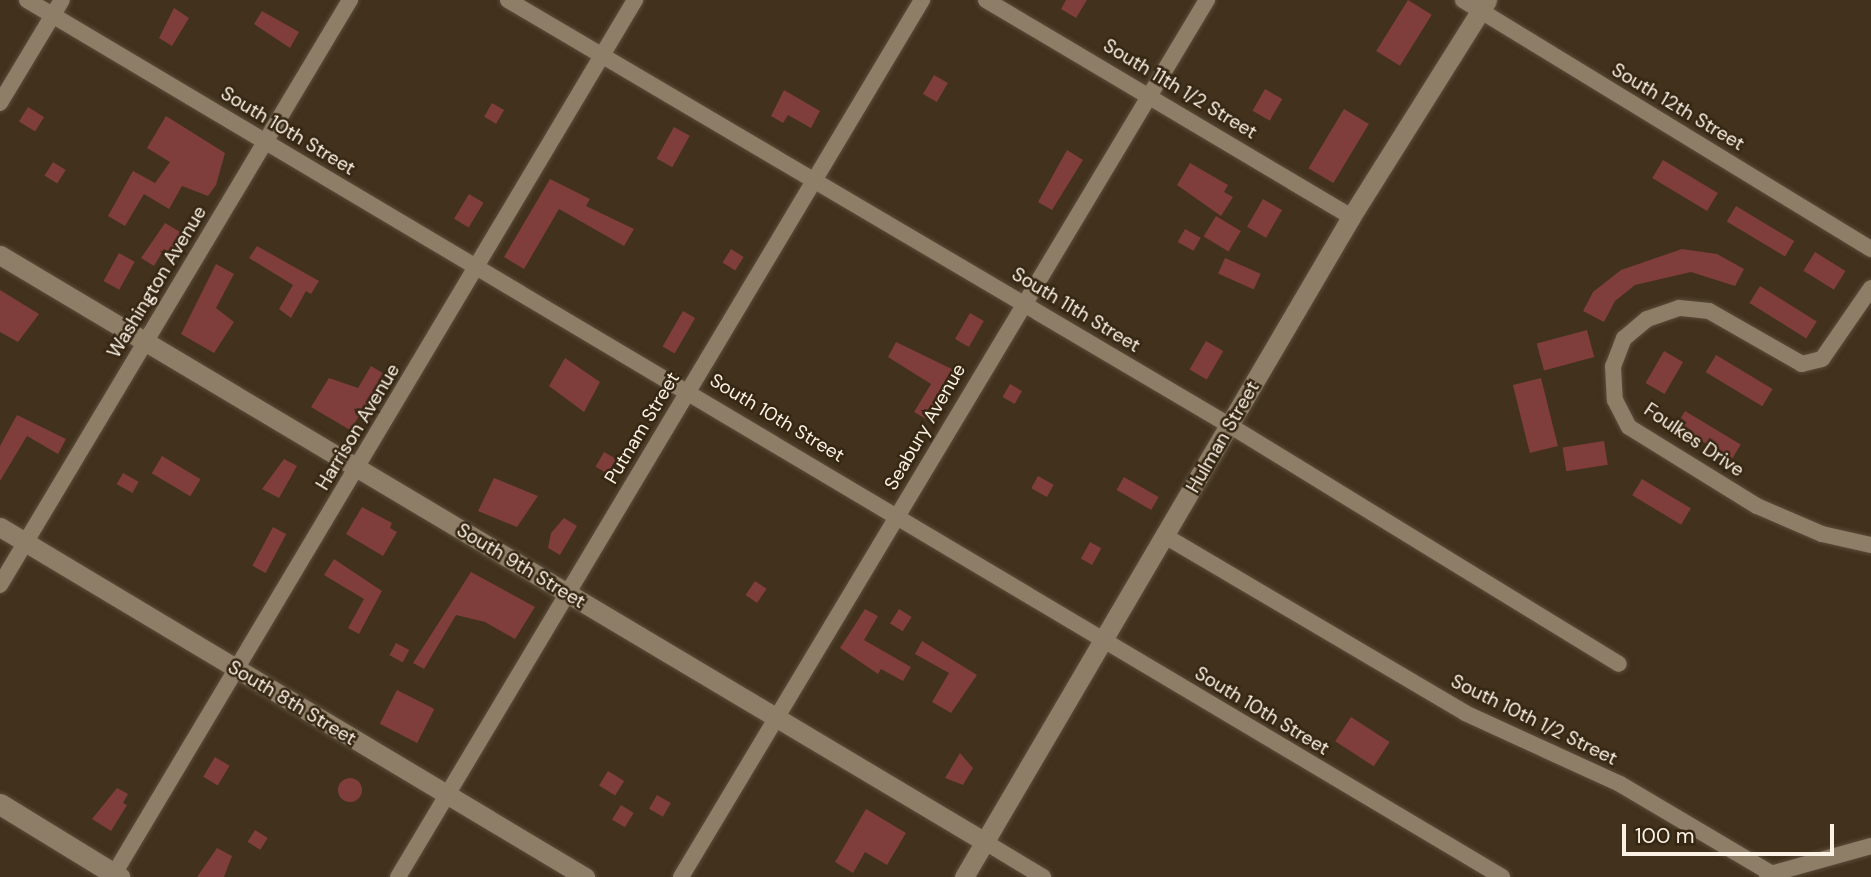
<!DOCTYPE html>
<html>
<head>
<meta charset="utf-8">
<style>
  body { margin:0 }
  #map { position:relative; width:1871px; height:877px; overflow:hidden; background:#41311d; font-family:"DM Sans",sans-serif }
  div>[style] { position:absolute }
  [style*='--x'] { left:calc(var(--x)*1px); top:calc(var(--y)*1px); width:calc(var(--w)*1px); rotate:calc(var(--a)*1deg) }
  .building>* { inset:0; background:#7f3e3b; transform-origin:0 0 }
  .round { border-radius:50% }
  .roads { filter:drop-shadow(0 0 2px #5a4d3b) drop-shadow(0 0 2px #5a4d3b) }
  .minor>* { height:16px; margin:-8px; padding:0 8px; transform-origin:8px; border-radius:8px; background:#8f7e67 }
  .tertiary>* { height:19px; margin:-9.5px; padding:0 9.5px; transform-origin:9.5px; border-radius:9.5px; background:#8f7e67 }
  .secondary>* { height:21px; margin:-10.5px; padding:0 10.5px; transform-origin:10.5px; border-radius:10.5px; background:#8f7e67 }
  span { translate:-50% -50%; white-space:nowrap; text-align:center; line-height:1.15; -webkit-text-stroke:5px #362713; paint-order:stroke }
  .street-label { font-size:19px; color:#fbf1e5 }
  .scale { position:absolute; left:1622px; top:824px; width:212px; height:32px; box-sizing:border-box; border:4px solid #fbf1e5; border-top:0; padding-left:9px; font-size:21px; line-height:24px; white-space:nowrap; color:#fbf1e5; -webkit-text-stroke:5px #362713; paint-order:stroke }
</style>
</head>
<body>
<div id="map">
  <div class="building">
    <div style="clip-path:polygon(1066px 0,1087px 0,1076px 18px,1061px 9px)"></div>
    <div style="left:1408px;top:0;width:28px;height:60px;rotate:32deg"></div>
    <div style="clip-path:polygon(174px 8px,189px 18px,172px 46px,159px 38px)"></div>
    <div style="clip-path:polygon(262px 11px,299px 32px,290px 48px,254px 24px)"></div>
    <div style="left:934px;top:75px;width:16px;height:22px;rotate:30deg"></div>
    <div style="left:1265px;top:89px;width:20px;height:25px;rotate:30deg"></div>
    <div style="clip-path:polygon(784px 90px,820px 111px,811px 128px,788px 115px,783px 123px,771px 116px)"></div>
    <div style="left:492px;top:103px;width:14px;height:16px;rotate:30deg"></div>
    <div style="left:28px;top:107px;width:19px;height:17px;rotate:32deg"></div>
    <div style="left:1344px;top:109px;width:29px;height:69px;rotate:31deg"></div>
    <div style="clip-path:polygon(166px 116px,225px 153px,216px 185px,208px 196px,182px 186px,169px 209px,144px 194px,125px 226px,108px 216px,133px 171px,155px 183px,170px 162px,147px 148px)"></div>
    <div style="left:674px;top:127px;width:18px;height:36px;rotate:29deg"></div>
    <div style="clip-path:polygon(1067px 150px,1083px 160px,1052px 210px,1038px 202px)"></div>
    <div style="left:1663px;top:160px;width:64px;height:21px;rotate:31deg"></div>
    <div style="left:53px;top:162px;width:15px;height:16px;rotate:32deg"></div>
    <div style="clip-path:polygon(1190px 163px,1228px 185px,1224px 192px,1233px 197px,1221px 216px,1177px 185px)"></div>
    <div style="clip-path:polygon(550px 179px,590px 199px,586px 206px,634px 229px,624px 246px,559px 209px,524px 269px,504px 257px)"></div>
    <div style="left:469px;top:194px;width:17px;height:29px;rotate:31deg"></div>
    <div style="left:1263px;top:199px;width:22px;height:32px;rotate:30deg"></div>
    <div style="left:1736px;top:206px;width:68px;height:18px;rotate:31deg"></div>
    <div style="left:1216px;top:216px;width:29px;height:24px;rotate:31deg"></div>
    <div style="clip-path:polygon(165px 223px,187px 236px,175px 256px,164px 249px,154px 266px,141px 258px)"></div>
    <div style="left:1185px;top:229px;width:18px;height:15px;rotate:29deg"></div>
    <div style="clip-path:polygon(257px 246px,319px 281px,311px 294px,306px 291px,291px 318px,279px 309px,293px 285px,249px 258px)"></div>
    <div style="left:731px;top:249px;width:15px;height:16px;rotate:32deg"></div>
    <div style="clip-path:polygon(1682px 249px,1717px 254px,1744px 269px,1735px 286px,1691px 272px,1635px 285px,1615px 301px,1604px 322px,1583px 311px,1593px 292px,1621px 270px)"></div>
    <div style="left:1815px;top:252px;width:36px;height:22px;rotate:32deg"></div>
    <div style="left:119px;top:253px;width:18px;height:32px;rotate:29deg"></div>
    <div style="left:1225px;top:258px;width:39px;height:17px;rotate:24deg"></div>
    <div style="clip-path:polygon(216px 264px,234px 274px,216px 308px,234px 322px,214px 353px,181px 334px)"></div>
    <div style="left:1760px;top:286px;width:67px;height:20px;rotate:32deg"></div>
    <div style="clip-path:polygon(0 290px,39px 314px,18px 342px,0 332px)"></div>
    <div style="left:683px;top:311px;width:14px;height:41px;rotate:30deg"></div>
    <div style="left:970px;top:313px;width:16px;height:30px;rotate:30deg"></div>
    <div style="left:1587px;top:330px;width:28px;height:52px;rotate:75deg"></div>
    <div style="left:1206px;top:341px;width:20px;height:33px;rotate:30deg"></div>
    <div style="clip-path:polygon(896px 342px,958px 372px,928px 420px,914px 412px,931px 384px,888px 357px)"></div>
    <div style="left:1664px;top:351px;width:22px;height:37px;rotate:30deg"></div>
    <div style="left:1716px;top:355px;width:66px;height:20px;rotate:31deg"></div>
    <div style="clip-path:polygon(565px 358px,600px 382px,584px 412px,549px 386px)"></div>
    <div style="clip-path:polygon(371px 366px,386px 375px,350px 430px,311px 407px,329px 378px,358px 388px)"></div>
    <div style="left:1541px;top:378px;width:70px;height:29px;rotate:76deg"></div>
    <div style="left:1010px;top:384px;width:14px;height:15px;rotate:30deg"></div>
    <div style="left:1685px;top:411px;width:65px;height:17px;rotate:31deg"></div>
    <div style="clip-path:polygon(17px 415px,66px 439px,58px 454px,27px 436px,0 481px,0 446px)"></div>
    <div style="left:1604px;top:441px;width:24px;height:42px;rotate:81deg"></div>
    <div style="left:604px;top:452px;width:14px;height:17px;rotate:30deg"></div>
    <div style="left:162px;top:456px;width:45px;height:20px;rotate:31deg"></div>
    <div style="clip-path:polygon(284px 459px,297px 466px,279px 498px,262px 489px)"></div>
    <div style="left:123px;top:473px;width:18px;height:13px;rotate:29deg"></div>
    <div style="left:1038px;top:476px;width:18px;height:14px;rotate:29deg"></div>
    <div style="left:1124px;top:477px;width:40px;height:15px;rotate:30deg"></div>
    <div style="clip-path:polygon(494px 478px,538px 496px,517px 527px,478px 511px)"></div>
    <div style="left:1642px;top:479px;width:57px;height:19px;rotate:31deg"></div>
    <div style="clip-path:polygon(362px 507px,392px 523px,390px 528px,397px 532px,383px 556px,346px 534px)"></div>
    <div style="clip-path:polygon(564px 518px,577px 526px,560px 555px,548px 548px,551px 533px)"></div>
    <div style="left:273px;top:527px;width:15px;height:44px;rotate:28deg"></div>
    <div style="left:1090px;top:542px;width:13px;height:19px;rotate:29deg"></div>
    <div style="clip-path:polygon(334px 559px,382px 591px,359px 634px,348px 628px,364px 599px,324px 575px)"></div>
    <div style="clip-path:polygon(471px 572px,535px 607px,515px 639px,485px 622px,456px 615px,424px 669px,413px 663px)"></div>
    <div style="left:755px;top:581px;width:14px;height:17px;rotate:34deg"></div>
    <div style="clip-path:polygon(865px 609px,878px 616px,864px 640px,911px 667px,903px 681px,881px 669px,878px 674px,840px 648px)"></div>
    <div style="left:899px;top:609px;width:15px;height:17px;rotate:32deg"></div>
    <div style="clip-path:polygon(922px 641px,977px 675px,951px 713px,932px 702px,949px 673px,915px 654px)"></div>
    <div style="left:396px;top:643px;width:15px;height:14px;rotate:28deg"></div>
    <div style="left:397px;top:690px;width:42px;height:38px;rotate:27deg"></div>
    <div style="left:1351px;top:717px;width:46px;height:29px;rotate:33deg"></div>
    <div style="clip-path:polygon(960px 753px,973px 768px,963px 785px,945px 778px)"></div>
    <div style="left:215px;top:757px;width:17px;height:23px;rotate:31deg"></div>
    <div style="left:608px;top:771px;width:19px;height:17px;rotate:32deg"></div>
    <div class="round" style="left:338px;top:778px;width:24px;height:24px"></div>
    <div style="clip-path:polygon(117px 788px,128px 794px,123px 803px,127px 805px,111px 831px,92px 819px)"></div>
    <div style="left:657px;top:795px;width:16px;height:16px;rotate:30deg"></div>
    <div style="left:621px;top:805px;width:15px;height:17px;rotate:32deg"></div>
    <div style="clip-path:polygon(866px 809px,906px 833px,887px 865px,865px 852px,853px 873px,835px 862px)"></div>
    <div style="left:255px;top:830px;width:15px;height:14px;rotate:32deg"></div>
    <div style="clip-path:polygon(217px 848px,232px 856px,224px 877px,197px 877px)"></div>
  </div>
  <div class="roads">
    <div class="minor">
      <div style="--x:27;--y:0;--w:1716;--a:30.73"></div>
      <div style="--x:508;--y:0;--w:837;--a:30.52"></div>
      <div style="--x:1229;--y:425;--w:457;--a:31.5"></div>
      <div style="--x:986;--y:0;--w:425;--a:30.7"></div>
      <div style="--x:1463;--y:0;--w:478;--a:31.4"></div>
      <div style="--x:0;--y:103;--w:120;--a:-59"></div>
      <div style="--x:1871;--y:288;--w:86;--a:124.6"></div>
      <div style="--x:1822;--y:359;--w:21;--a:166"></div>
      <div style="--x:1802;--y:364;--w:107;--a:-150.3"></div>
      <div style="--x:1709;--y:311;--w:30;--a:-174"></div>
      <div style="--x:1679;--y:308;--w:34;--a:161"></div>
      <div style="--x:1647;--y:319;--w:30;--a:140"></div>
      <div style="--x:1624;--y:338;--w:30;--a:111"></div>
      <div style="--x:1613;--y:366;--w:34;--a:87"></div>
      <div style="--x:1615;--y:400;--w:30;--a:63"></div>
      <div style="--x:1629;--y:427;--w:150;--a:31.7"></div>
      <div style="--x:1757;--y:506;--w:71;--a:23.3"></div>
      <div style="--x:1822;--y:534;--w:50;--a:12.7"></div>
      <div style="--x:1165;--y:536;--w:348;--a:30.5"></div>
      <div style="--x:1465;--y:713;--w:170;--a:24.6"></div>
      <div style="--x:1620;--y:784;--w:182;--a:30.6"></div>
      <div style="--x:0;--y:585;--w:682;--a:-59.11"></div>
      <div style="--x:985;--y:842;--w:68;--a:31.1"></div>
      <div style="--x:114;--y:874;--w:1018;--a:-59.2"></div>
      <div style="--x:1767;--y:875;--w:108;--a:-15.6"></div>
      <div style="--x:398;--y:877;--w:1022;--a:-59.14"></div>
      <div style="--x:681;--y:877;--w:1023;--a:-59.05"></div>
    </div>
    <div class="tertiary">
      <div style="--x:0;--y:255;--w:1147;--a:30.79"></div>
      <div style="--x:0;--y:527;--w:682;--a:30.89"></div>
      <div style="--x:964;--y:877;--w:765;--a:-59.61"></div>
      <div style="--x:1351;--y:217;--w:256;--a:-57.9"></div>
    </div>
    <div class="secondary">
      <div style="--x:0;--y:804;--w:140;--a:31.5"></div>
    </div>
  </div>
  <div class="street-label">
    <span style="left:1180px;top:89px;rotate:31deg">South 11th 1/2 Street</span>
    <span style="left:1678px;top:107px;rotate:31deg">South 12th Street</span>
    <span style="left:288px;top:131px;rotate:31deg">South 10th Street</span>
    <span style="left:157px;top:282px;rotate:-59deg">Washington Avenue</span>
    <span style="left:1076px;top:310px;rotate:31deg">South 11th Street</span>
    <span style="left:777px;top:418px;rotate:31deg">South 10th Street</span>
    <span style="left:358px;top:427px;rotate:-59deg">Harrison Avenue</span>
    <span style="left:925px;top:427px;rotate:-60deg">Seabury Avenue</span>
    <span style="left:642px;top:428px;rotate:-59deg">Putnam Street</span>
    <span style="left:1223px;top:437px;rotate:-60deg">Hulman Street</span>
    <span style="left:1694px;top:440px;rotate:34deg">Foulkes Drive</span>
    <span style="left:521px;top:566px;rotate:31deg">South 9th Street</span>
    <span style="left:292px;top:703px;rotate:31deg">South 8th Street</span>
    <span style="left:1262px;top:711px;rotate:31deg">South 10th Street</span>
    <span style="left:1534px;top:720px;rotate:26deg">South 10th 1/2 Street</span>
  </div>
  <div class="scale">100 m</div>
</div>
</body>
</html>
